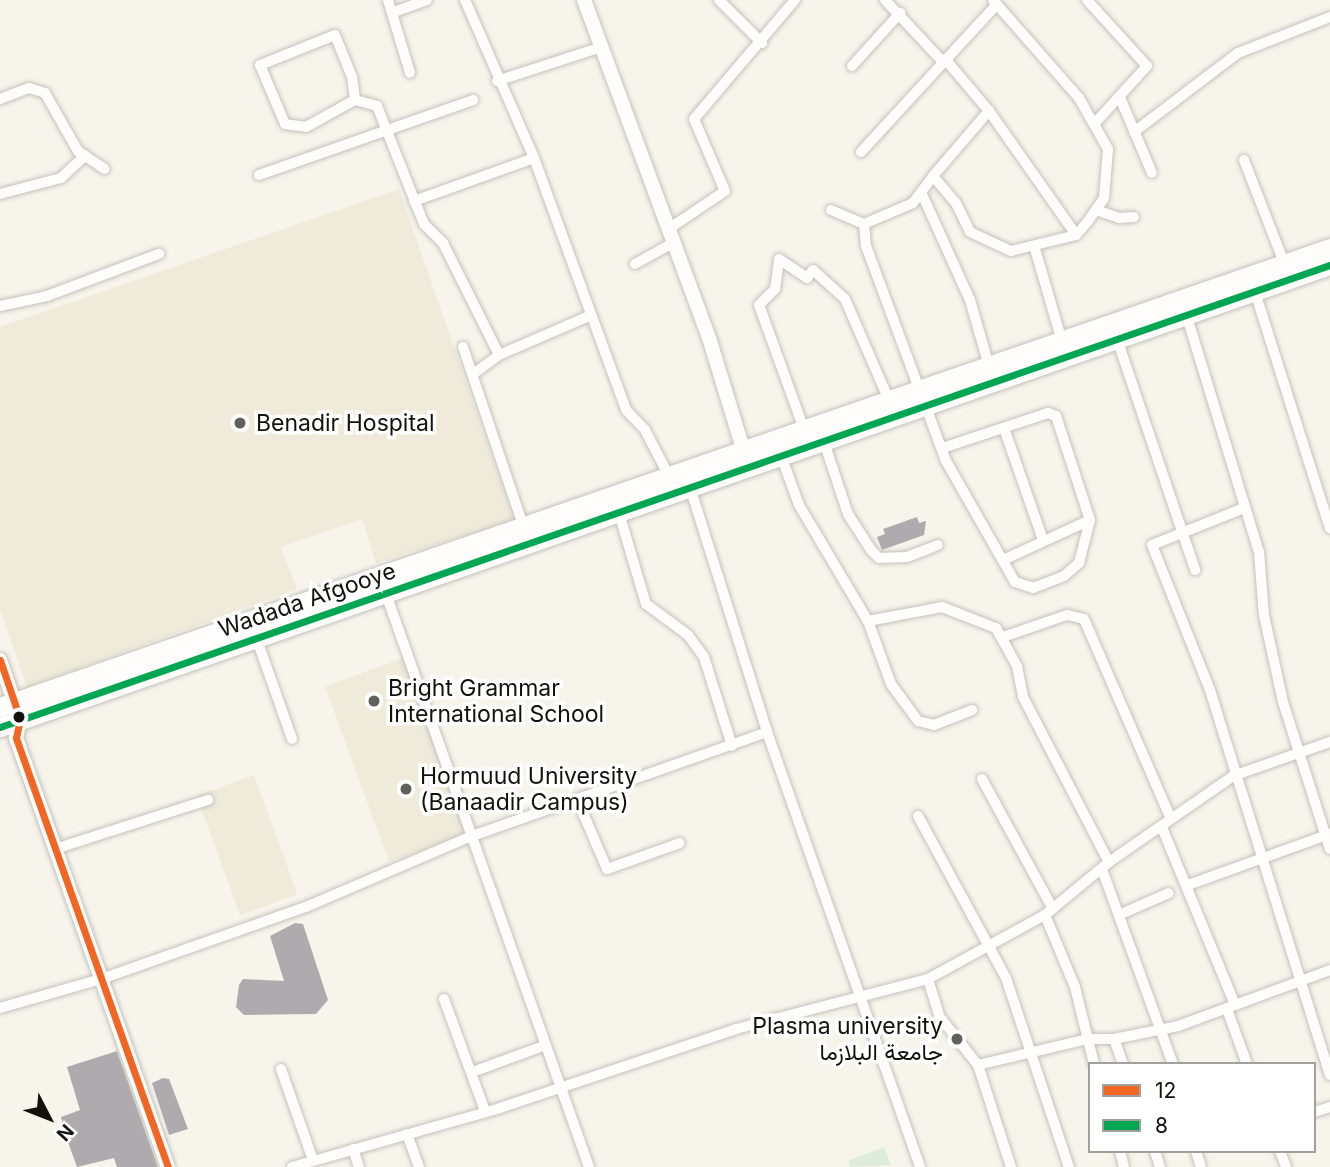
<!DOCTYPE html>
<html>
<head>
<meta charset="utf-8">
<style>
  body { margin:0 }
  #map { position:relative; width:1330px; height:1167px; overflow:hidden; background:#f7f4ec; font-family:Inter,Vazirmatn,sans-serif }
  div>[style] { position:absolute }
  [style*='--x'] { left:calc(var(--x)*1px); top:calc(var(--y)*1px); width:calc(var(--w)*1px); rotate:calc(var(--a)*1deg) }
  .built>* { inset:0; background:#efeada; transform-origin:0 0 }
  .green>* { inset:0; background:#deecdc }
  .building>* { inset:0; background:#aeaaad }
  .roads { filter:drop-shadow(0 0 2px #c4c2bc) drop-shadow(0 0 2px #c4c2bc) }
  .street>* { height:10px; margin:-5px; padding:0 5px; transform-origin:5px; border-radius:5px; background:#fefdfc }
  .secondary>* { height:14px; margin:-7px; padding:0 7px; transform-origin:7px; border-radius:7px; background:#fefdfc }
  .highway>* { height:19px; margin:-9.5px; padding:0 9.5px; transform-origin:9.5px; border-radius:9.5px; background:#fefdfc }
  .bus-1>* { height:7px; margin:-3.5px; padding:0 3.5px; transform-origin:3.5px; border-radius:3.5px; background:#f26522 }
  .bus-2>* { height:7px; margin:-3.5px; padding:0 3.5px; transform-origin:3.5px; border-radius:3.5px; background:#00a651 }
  .dots>* { width:19px; height:19px; translate:-50% -50%; box-sizing:border-box; border:4px solid #fff; border-radius:50% }
  span { translate:-50% -50%; white-space:nowrap; text-align:center; line-height:1.15; -webkit-text-stroke:7px #fff; paint-order:stroke }
  .poi-label { font-size:23px; color:#12110b }
  .left { translate:0 -50%; text-align:left }
  .right { translate:-100% -50%; text-align:right }
  .street-label { font-size:23px; color:#12110b }
  .legend { position:absolute; left:1088px; top:1062px; width:228px; height:91px; box-sizing:border-box; background:#fff; border:2px solid #a0a09d; margin:0; padding:9px 12px; list-style:none; font-size:21px; color:#12110b }
  .legend li { display:flex; align-items:center; gap:14px; height:35px }
  .legend b { width:35px; border:2px solid #a0a09d }
  .north { position:absolute; left:14px; top:1083px; width:70px; height:70px; -webkit-text-stroke:5px #fff; paint-order:stroke; rotate:132deg; font-size:19px; font-weight:700; line-height:28px; text-align:center; color:#12110b }
  .north::after { content:''; display:block; margin:auto; width:24px; height:32px; background:#12110b; clip-path:polygon(50% 0,100% 100%,50% 72%,0 100%) }
</style>
</head>
<body>
<div id="map">
  <div class="built">
    <div style="clip-path:polygon(399px 189px,514px 520px,376px 563px,362px 519px,281px 547px,297px 589px,27px 687px,0 610px,0 327px)"></div>
    <div style="left:403px;top:658px;width:187px;height:83px;rotate:70deg"></div>
    <div style="left:254px;top:775px;width:127px;height:61px;rotate:70deg"></div>
  </div>
  <div class="green">
    <div style="clip-path:polygon(884px 1147px,891px 1165px,850px 1167px,848px 1161px)"></div>
  </div>
  <div class="building">
    <div style="clip-path:polygon(917px 517px,919px 523px,926px 521px,924px 535px,882px 550px,877px 537px,885px 534px,883px 529px)"></div>
    <div style="clip-path:polygon(295px 923px,303px 924px,328px 1000px,316px 1014px,244px 1015px,236px 1007px,239px 985px,243px 979px,284px 981px,270px 936px)"></div>
    <div style="clip-path:polygon(117px 1051px,158px 1167px,117px 1167px,114px 1158px,77px 1167px,69px 1145px,61px 1117px,80px 1110px,67px 1067px)"></div>
    <div style="clip-path:polygon(163px 1078px,169px 1079px,188px 1129px,169px 1135px,152px 1083px)"></div>
  </div>
  <div class="roads">
    <div class="street">
      <div style="--x:388;--y:0;--w:76;--a:73.2"></div>
      <div style="--x:465;--y:0;--w:172;--a:66.4"></div>
      <div style="--x:534;--y:158;--w:268;--a:69.9"></div>
      <div style="--x:626;--y:410;--w:28;--a:46"></div>
      <div style="--x:645;--y:430;--w:56;--a:62.5"></div>
      <div style="--x:719;--y:0;--w:61;--a:45"></div>
      <div style="--x:885;--y:0;--w:85;--a:46.9"></div>
      <div style="--x:1087;--y:0;--w:89;--a:47.7"></div>
      <div style="--x:1147;--y:66;--w:76;--a:132.3"></div>
      <div style="--x:394;--y:12;--w:35;--a:-20"></div>
      <div style="--x:852;--y:66;--w:72;--a:-47.8"></div>
      <div style="--x:497;--y:81;--w:109;--a:-18.1"></div>
      <div style="--x:0;--y:99;--w:31;--a:-21"></div>
      <div style="--x:29;--y:88;--w:17;--a:17"></div>
      <div style="--x:45;--y:93;--w:67;--a:60.4"></div>
      <div style="--x:78;--y:151;--w:32;--a:34"></div>
      <div style="--x:355;--y:100;--w:23;--a:-97"></div>
      <div style="--x:352;--y:77;--w:45;--a:-112"></div>
      <div style="--x:335;--y:35;--w:81;--a:158.2"></div>
      <div style="--x:260;--y:65;--w:64;--a:67"></div>
      <div style="--x:285;--y:124;--w:21;--a:8"></div>
      <div style="--x:306;--y:127;--w:56;--a:-28.9"></div>
      <div style="--x:355;--y:100;--w:23;--a:15"></div>
      <div style="--x:377;--y:106;--w:127;--a:68.3"></div>
      <div style="--x:424;--y:224;--w:27;--a:45"></div>
      <div style="--x:443;--y:243;--w:125;--a:63.4"></div>
      <div style="--x:1121;--y:100;--w:79;--a:67"></div>
      <div style="--x:989;--y:111;--w:151;--a:54.9"></div>
      <div style="--x:1134;--y:132;--w:131;--a:-37.2"></div>
      <div style="--x:1238;--y:53;--w:99;--a:-21.4"></div>
      <div style="--x:861;--y:152;--w:200;--a:-47.4"></div>
      <div style="--x:1244;--y:160;--w:113;--a:68.7"></div>
      <div style="--x:259;--y:175;--w:227;--a:-19.3"></div>
      <div style="--x:933;--y:176;--w:86;--a:-49.3"></div>
      <div style="--x:989;--y:111;--w:68;--a:-130.2"></div>
      <div style="--x:921;--y:192;--w:119;--a:65.6"></div>
      <div style="--x:970;--y:300;--w:69;--a:73.9"></div>
      <div style="--x:0;--y:194;--w:63;--a:-14.7"></div>
      <div style="--x:61;--y:178;--w:33;--a:-43"></div>
      <div style="--x:414;--y:201;--w:127;--a:-19.7"></div>
      <div style="--x:831;--y:210;--w:36;--a:23"></div>
      <div style="--x:864;--y:224;--w:53;--a:-23.2"></div>
      <div style="--x:913;--y:203;--w:34;--a:-53"></div>
      <div style="--x:933;--y:176;--w:35;--a:50"></div>
      <div style="--x:956;--y:203;--w:32;--a:64"></div>
      <div style="--x:970;--y:232;--w:45;--a:24.9"></div>
      <div style="--x:1011;--y:251;--w:67;--a:-13.8"></div>
      <div style="--x:1076;--y:235;--w:18;--a:-49"></div>
      <div style="--x:1088;--y:221;--w:28;--a:-55"></div>
      <div style="--x:1104;--y:198;--w:49;--a:-85.3"></div>
      <div style="--x:1108;--y:149;--w:59;--a:-119.6"></div>
      <div style="--x:1079;--y:98;--w:130;--a:-131.3"></div>
      <div style="--x:1096;--y:210;--w:24;--a:19"></div>
      <div style="--x:1119;--y:218;--w:15;--a:-4"></div>
      <div style="--x:864;--y:224;--w:22;--a:85"></div>
      <div style="--x:866;--y:246;--w:229;--a:69.6"></div>
      <div style="--x:946;--y:461;--w:139;--a:60.3"></div>
      <div style="--x:1015;--y:582;--w:19;--a:18"></div>
      <div style="--x:1033;--y:588;--w:33;--a:-21"></div>
      <div style="--x:1064;--y:576;--w:20;--a:-41"></div>
      <div style="--x:1079;--y:563;--w:44;--a:-75.7"></div>
      <div style="--x:1090;--y:520;--w:109;--a:-108.1"></div>
      <div style="--x:1056;--y:416;--w:9;--a:-159"></div>
      <div style="--x:1048;--y:413;--w:112;--a:161.7"></div>
      <div style="--x:670;--y:228;--w:66;--a:-33.9"></div>
      <div style="--x:725;--y:191;--w:78;--a:-113.3"></div>
      <div style="--x:694;--y:119;--w:156;--a:-49.7"></div>
      <div style="--x:1035;--y:249;--w:100;--a:73.7"></div>
      <div style="--x:635;--y:264;--w:41;--a:-29.1"></div>
      <div style="--x:1254;--y:289;--w:251;--a:72.4"></div>
      <div style="--x:0;--y:306;--w:48;--a:-12"></div>
      <div style="--x:47;--y:296;--w:120;--a:-20.6"></div>
      <div style="--x:1187;--y:317;--w:246;--a:73"></div>
      <div style="--x:1259;--y:552;--w:63;--a:85.5"></div>
      <div style="--x:1264;--y:615;--w:89;--a:77.7"></div>
      <div style="--x:1283;--y:702;--w:154;--a:72.3"></div>
      <div style="--x:1117;--y:339;--w:244;--a:71.3"></div>
      <div style="--x:463;--y:347;--w:191;--a:71.4"></div>
      <div style="--x:473;--y:374;--w:32;--a:-36"></div>
      <div style="--x:499;--y:355;--w:98;--a:-23.4"></div>
      <div style="--x:1004;--y:428;--w:119;--a:70.8"></div>
      <div style="--x:805;--y:432;--w:135;--a:-109.9"></div>
      <div style="--x:759;--y:305;--w:23;--a:-45"></div>
      <div style="--x:775;--y:289;--w:30;--a:-82"></div>
      <div style="--x:779;--y:259;--w:34;--a:34"></div>
      <div style="--x:807;--y:278;--w:10;--a:-53"></div>
      <div style="--x:813;--y:270;--w:43;--a:42.2"></div>
      <div style="--x:845;--y:299;--w:110;--a:66.5"></div>
      <div style="--x:824;--y:442;--w:76;--a:71.6"></div>
      <div style="--x:848;--y:514;--w:43;--a:57.4"></div>
      <div style="--x:871;--y:550;--w:11;--a:45"></div>
      <div style="--x:879;--y:558;--w:28;--a:-2"></div>
      <div style="--x:907;--y:557;--w:33;--a:-21"></div>
      <div style="--x:780;--y:453;--w:55;--a:69.9"></div>
      <div style="--x:799;--y:505;--w:135;--a:59.3"></div>
      <div style="--x:868;--y:621;--w:67;--a:69.9"></div>
      <div style="--x:891;--y:684;--w:46;--a:53.9"></div>
      <div style="--x:918;--y:721;--w:16;--a:14"></div>
      <div style="--x:934;--y:725;--w:41;--a:-21.5"></div>
      <div style="--x:689;--y:484;--w:260;--a:72.5"></div>
      <div style="--x:767;--y:732;--w:461;--a:70.6"></div>
      <div style="--x:1244;--y:508;--w:99;--a:158.1"></div>
      <div style="--x:1152;--y:545;--w:156;--a:68.2"></div>
      <div style="--x:1210;--y:690;--w:403;--a:72.7"></div>
      <div style="--x:619;--y:513;--w:95;--a:73.5"></div>
      <div style="--x:646;--y:604;--w:52;--a:36.4"></div>
      <div style="--x:688;--y:635;--w:27;--a:54"></div>
      <div style="--x:704;--y:657;--w:93;--a:72.5"></div>
      <div style="--x:1003;--y:560;--w:96;--a:-24.7"></div>
      <div style="--x:386;--y:594;--w:608;--a:70.49"></div>
      <div style="--x:868;--y:621;--w:75;--a:-10.7"></div>
      <div style="--x:942;--y:607;--w:58;--a:21.3"></div>
      <div style="--x:996;--y:628;--w:43;--a:61.1"></div>
      <div style="--x:1017;--y:666;--w:32;--a:79"></div>
      <div style="--x:1023;--y:697;--w:186;--a:62.5"></div>
      <div style="--x:1003;--y:637;--w:68;--a:-19"></div>
      <div style="--x:1067;--y:615;--w:17;--a:13"></div>
      <div style="--x:1084;--y:619;--w:216;--a:66.5"></div>
      <div style="--x:257;--y:640;--w:105;--a:70.5"></div>
      <div style="--x:982;--y:779;--w:148;--a:61.4"></div>
      <div style="--x:577;--y:799;--w:76;--a:66.8"></div>
      <div style="--x:607;--y:869;--w:77;--a:-19.6"></div>
      <div style="--x:918;--y:816;--w:184;--a:61.5"></div>
      <div style="--x:1006;--y:978;--w:199;--a:71.6"></div>
      <div style="--x:1163;--y:830;--w:189;--a:67.6"></div>
      <div style="--x:55;--y:849;--w:161;--a:-17.8"></div>
      <div style="--x:1103;--y:872;--w:204;--a:70"></div>
      <div style="--x:1188;--y:885;--w:151;--a:-19.8"></div>
      <div style="--x:1121;--y:914;--w:52;--a:-23.6"></div>
      <div style="--x:1045;--y:915;--w:78;--a:67.4"></div>
      <div style="--x:1075;--y:987;--w:79;--a:76.1"></div>
      <div style="--x:928;--y:979;--w:39;--a:73"></div>
      <div style="--x:939;--y:1016;--w:63;--a:51.5"></div>
      <div style="--x:978;--y:1065;--w:112;--a:-13.4"></div>
      <div style="--x:1087;--y:1039;--w:27;--a:0"></div>
      <div style="--x:1114;--y:1039;--w:27;--a:70"></div>
      <div style="--x:444;--y:999;--w:119;--a:69.9"></div>
      <div style="--x:0;--y:1008;--w:105;--a:-16"></div>
      <div style="--x:101;--y:979;--w:217;--a:-19.4"></div>
      <div style="--x:306;--y:907;--w:181;--a:-23.2"></div>
      <div style="--x:472;--y:836;--w:313;--a:-19.4"></div>
      <div style="--x:1227;--y:1009;--w:59;--a:70"></div>
      <div style="--x:1114;--y:1039;--w:65;--a:-11.5"></div>
      <div style="--x:1178;--y:1026;--w:162;--a:-20.2"></div>
      <div style="--x:978;--y:1065;--w:107;--a:72.1"></div>
      <div style="--x:281;--y:1069;--w:96;--a:70.6"></div>
      <div style="--x:478;--y:1070;--w:72;--a:-20.2"></div>
      <div style="--x:1314;--y:1112;--w:17;--a:-17"></div>
      <div style="--x:407;--y:1134;--w:35;--a:70"></div>
      <div style="--x:353;--y:1149;--w:19;--a:72"></div>
      <div style="--x:1120;--y:1151;--w:16;--a:76"></div>
      <div style="--x:1155;--y:1151;--w:17;--a:73"></div>
      <div style="--x:1196;--y:1151;--w:17;--a:73"></div>
      <div style="--x:1280;--y:1151;--w:17;--a:69"></div>
      <div style="--x:292;--y:1167;--w:216;--a:-15.8"></div>
      <div style="--x:500;--y:1108;--w:249;--a:-18.5"></div>
      <div style="--x:736;--y:1029;--w:198;--a:-14.6"></div>
      <div style="--x:928;--y:979;--w:133;--a:-28.7"></div>
      <div style="--x:1045;--y:915;--w:83;--a:-39.6"></div>
      <div style="--x:1109;--y:862;--w:151;--a:-34.7"></div>
      <div style="--x:1233;--y:776;--w:103;--a:-19.3"></div>
    </div>
    <div class="secondary">
      <div style="--x:584;--y:0;--w:364;--a:69.7"></div>
      <div style="--x:710;--y:341;--w:116;--a:73"></div>
      <div style="--x:0;--y:660;--w:62;--a:71.3"></div>
      <div style="--x:20;--y:719;--w:19;--a:102"></div>
      <div style="--x:16;--y:738;--w:455;--a:70.5"></div>
    </div>
    <div class="highway">
      <div style="--x:0;--y:707;--w:1407;--a:-19.04"></div>
      <div style="--x:0;--y:727;--w:1408;--a:-19.16"></div>
    </div>
  </div>
  <div class="bus-1">
    <div style="--x:0;--y:660;--w:62;--a:71.3"></div>
    <div style="--x:20;--y:719;--w:19;--a:102"></div>
    <div style="--x:16;--y:738;--w:455;--a:70.5"></div>
  </div>
  <div class="bus-2">
    <div style="--x:0;--y:727;--w:1408;--a:-19.16"></div>
  </div>
  <div class="dots">
    <div style="left:240px;top:423px;background:#62605a"></div>
    <div style="left:374px;top:701px;background:#62605a"></div>
    <div style="left:19px;top:717px;background:#12110b"></div>
    <div style="left:406px;top:789px;background:#62605a"></div>
    <div style="left:957px;top:1039px;background:#62605a"></div>
  </div>
  <div class="poi-label">
    <span class="left" style="left:256px;top:423px">Benadir Hospital</span>
    <span class="left" style="left:388px;top:701px">Bright Grammar<br>International School</span>
    <span class="left" style="left:420px;top:789px">Hormuud University<br>(Banaadir Campus)</span>
    <span class="right" style="left:943px;top:1039px">Plasma university<br>جامعة البلازما</span>
  </div>
  <div class="street-label">
    <span style="left:307px;top:600px;rotate:-19deg">Wadada Afgooye</span>
  </div>
  <ul class="legend">
  <li><b style="height:9px;background:#f26522"></b>12</li>
  <li><b style="height:9px;background:#00a651"></b>8</li>
  </ul>
  <div class="north">N</div>
</div>
</body>
</html>
